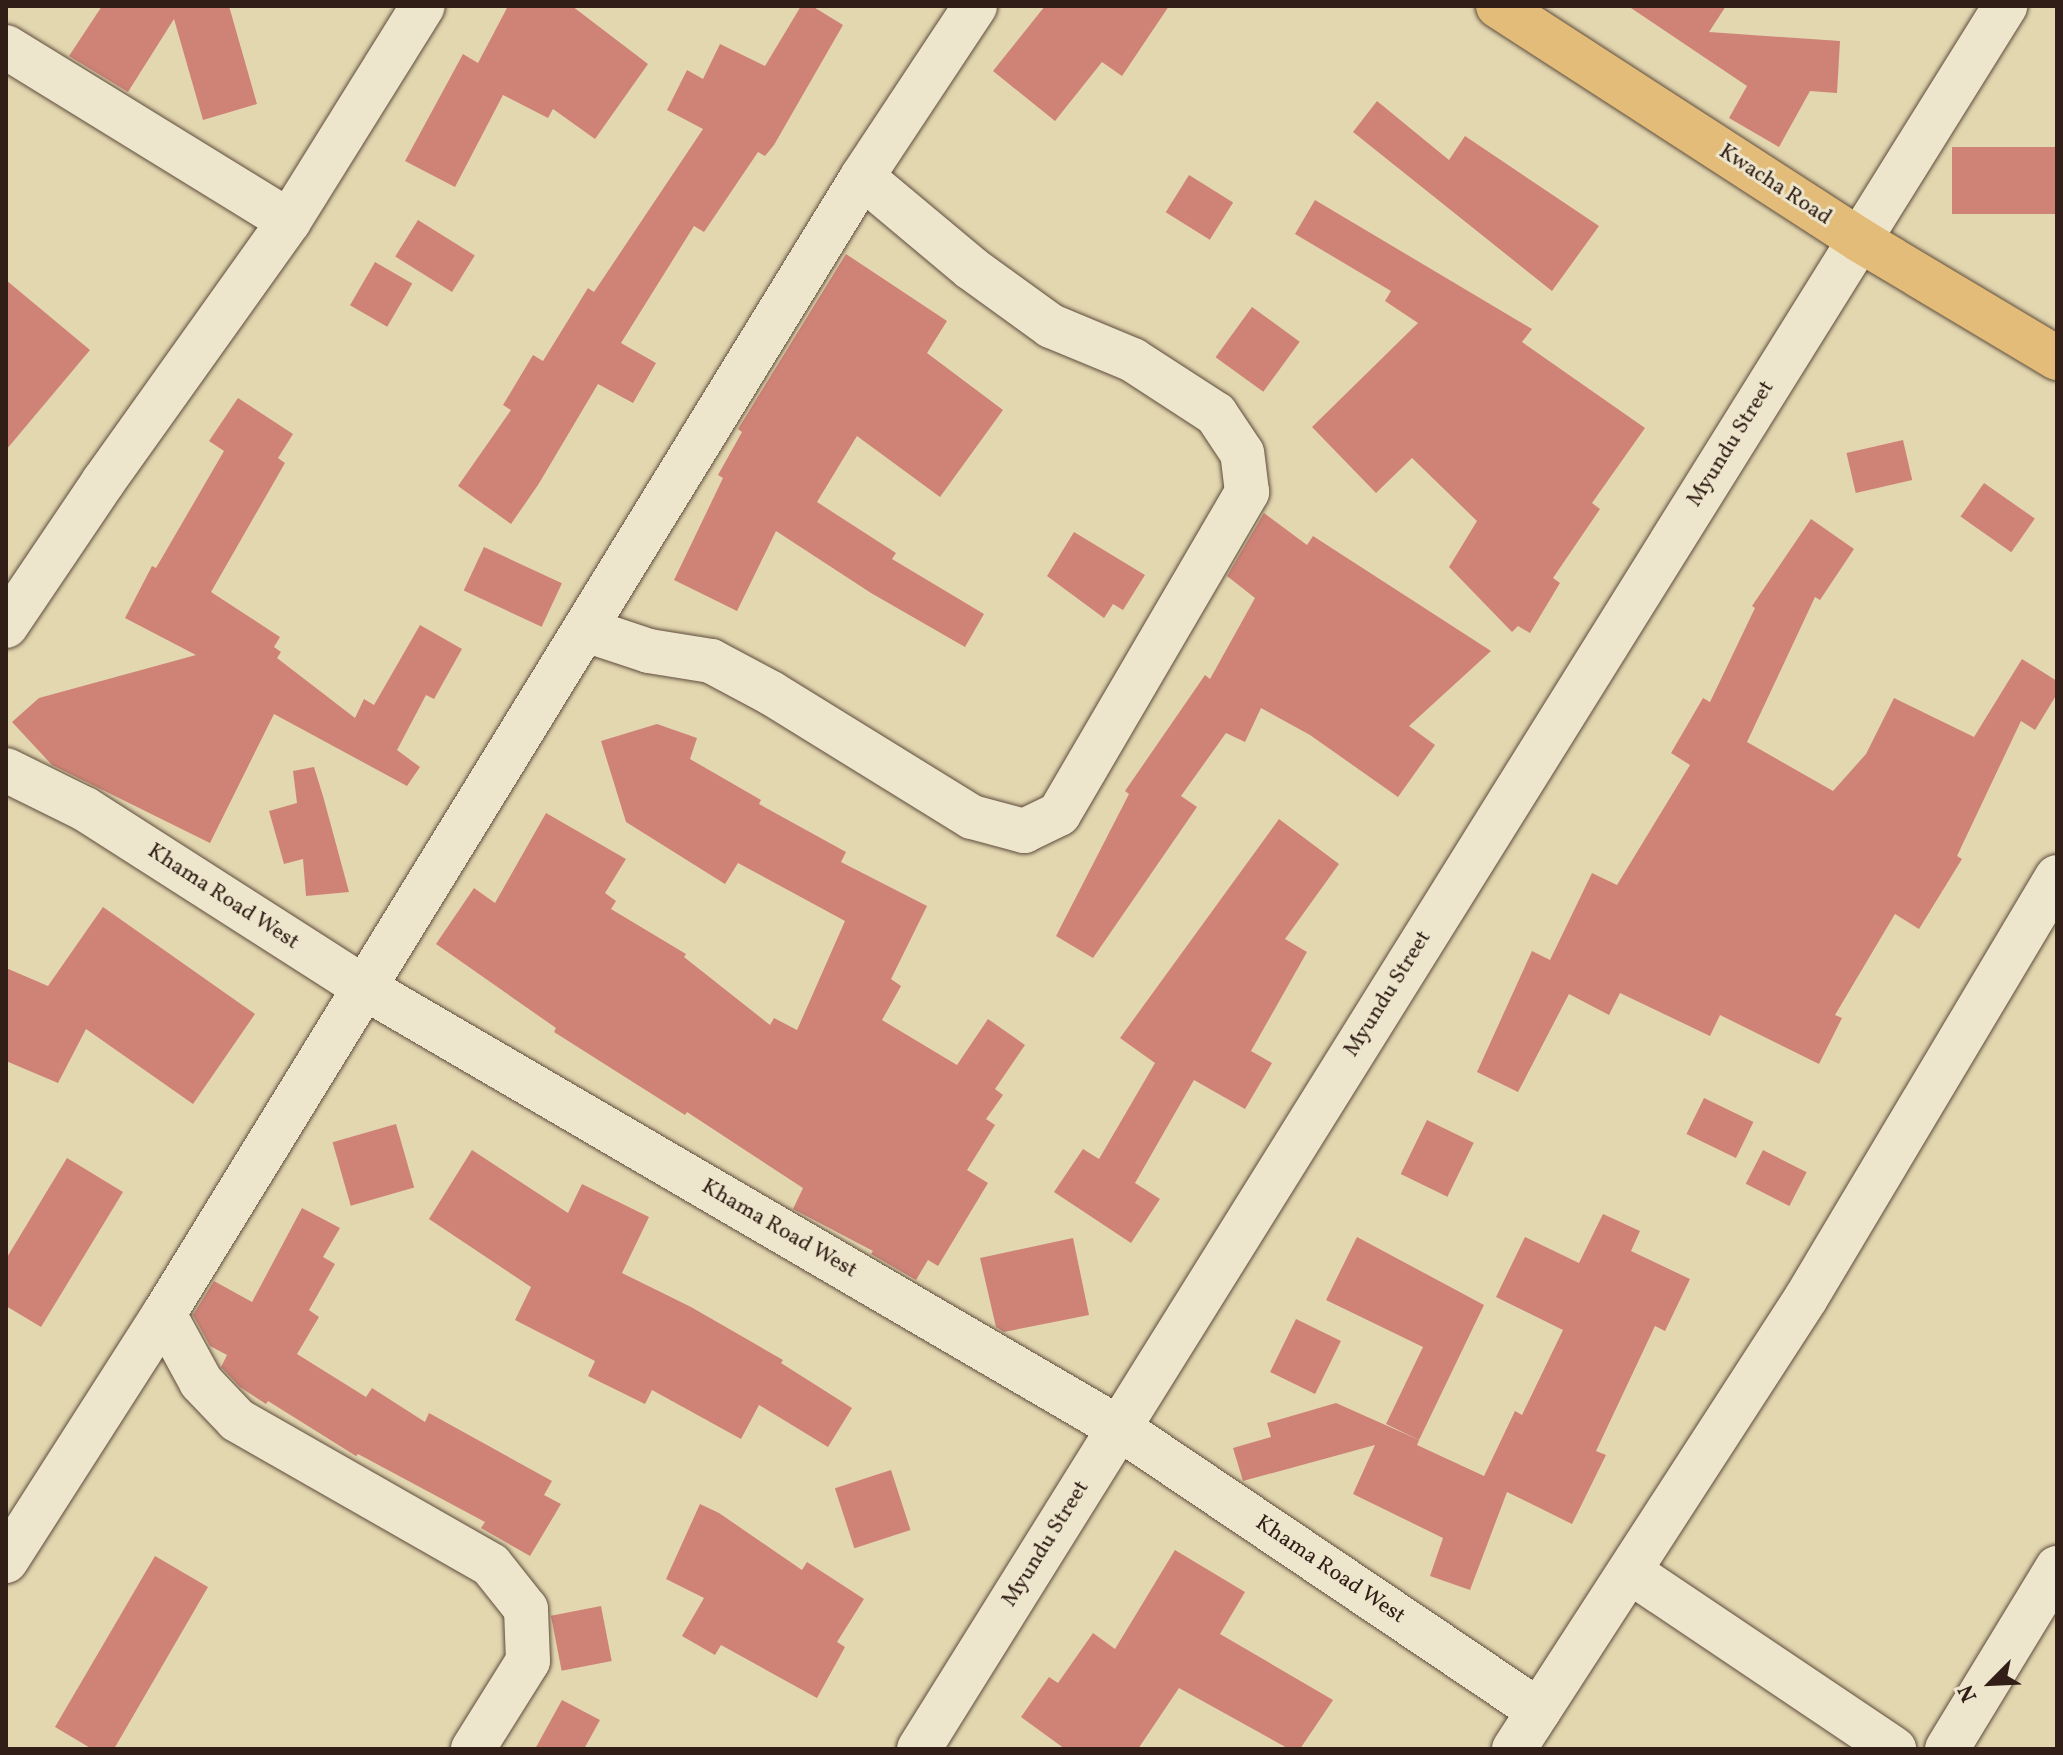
<!DOCTYPE html>
<html>
<head>
<meta charset="utf-8">
<style>
  body { margin:0 }
  #map { position:relative; width:2063px; height:1755px; overflow:hidden; background:#e3d7b0; font-family:Vollkorn,serif }
  div>[style] { position:absolute }
  [style*='--x'] { left:calc(var(--x)*1px); top:calc(var(--y)*1px); width:calc(var(--w)*1px); rotate:calc(var(--a)*1deg) }
  .building>* { inset:0; background:#cf8377; transform-origin:0 0 }
  .roads { filter:drop-shadow(0 0 2px #5e4c3c) drop-shadow(0 0 2px #5e4c3c) }
  .minor>* { height:44px; margin:-22px; padding:0 22px; transform-origin:22px; border-radius:22px; background:#ede5cc }
  .major>* { height:44px; margin:-22px; padding:0 22px; transform-origin:22px; border-radius:22px; background:#e2bc78 }
  span { translate:-50% -50%; white-space:nowrap; text-align:center; line-height:1.15; -webkit-text-stroke:6px #ede5cc; paint-order:stroke }
  .street-label { font-size:22px; color:#311e16 }
  .frame { position:absolute; inset:0; border:8px solid #311e16; pointer-events:none }
  .north { position:absolute; left:1951px; top:1643px; width:80px; height:80px; -webkit-text-stroke:6px #ede5cc; paint-order:stroke; rotate:246deg; font-size:22px; font-weight:700; line-height:32px; text-align:center; color:#311e16 }
  .north::after { content:''; display:block; margin:auto; width:28px; height:36px; background:#311e16; clip-path:polygon(50% 0,100% 100%,50% 72%,0 100%) }
</style>
</head>
<body>
<div id="map">
  <div class="building">
    <div style="clip-path:polygon(102px 6px,229px 6px,257px 104px,203px 120px,174px 19px,128px 92px,69px 56px)"></div>
    <div style="clip-path:polygon(508px 6px,572px 6px,648px 64px,595px 139px,553px 109px,548px 118px,503px 95px,455px 187px,405px 161px,463px 54px,478px 63px)"></div>
    <div style="clip-path:polygon(801px 6px,812px 6px,843px 25px,774px 145px,765px 156px,758px 152px,704px 232px,694px 226px,621px 343px,656px 363px,633px 403px,598px 384px,538px 485px,511px 524px,458px 486px,511px 410px,503px 405px,533px 355px,543px 361px,588px 288px,594px 292px,703px 129px,667px 110px,687px 70px,703px 79px,720px 44px,765px 66px)"></div>
    <div style="clip-path:polygon(1045px 6px,1169px 6px,1122px 76px,1102px 62px,1055px 121px,993px 71px)"></div>
    <div style="clip-path:polygon(1628px 6px,1726px 6px,1709px 32px,1840px 41px,1837px 93px,1810px 91px,1779px 147px,1729px 118px,1747px 86px)"></div>
    <div style="clip-path:polygon(1377px 101px,1449px 160px,1465px 136px,1599px 226px,1552px 291px,1353px 132px)"></div>
    <div style="left:2057px;top:147px;width:67px;height:105px;rotate:90deg"></div>
    <div style="left:1189px;top:175px;width:52px;height:44px;rotate:32deg"></div>
    <div style="clip-path:polygon(1315px 200px,1532px 329px,1522px 342px,1645px 428px,1592px 503px,1600px 509px,1553px 578px,1560px 583px,1530px 633px,1518px 626px,1512px 632px,1449px 567px,1477px 521px,1412px 458px,1376px 493px,1312px 427px,1418px 323px,1385px 301px,1391px 291px,1295px 234px)"></div>
    <div style="left:418px;top:220px;width:67px;height:43px;rotate:32deg"></div>
    <div style="clip-path:polygon(846px 254px,947px 321px,927px 353px,1003px 410px,940px 497px,857px 436px,817px 502px,896px 553px,892px 559px,984px 614px,965px 647px,871px 593px,776px 531px,737px 611px,674px 580px,723px 478px,718px 475px,742px 432px,738px 429px)"></div>
    <div style="left:375px;top:262px;width:43px;height:50px;rotate:30deg"></div>
    <div style="clip-path:polygon(6px 280px,90px 350px,6px 450px)"></div>
    <div style="left:1252px;top:307px;width:59px;height:62px;rotate:36deg"></div>
    <div style="clip-path:polygon(238px 398px,293px 434px,278px 458px,285px 463px,211px 592px,280px 637px,274px 647px,281px 652px,277px 658px,355px 718px,364px 699px,374px 705px,420px 625px,462px 649px,434px 699px,426px 695px,397px 750px,420px 767px,407px 786px,274px 714px,210px 843px,52px 765px,12px 722px,39px 698px,196px 655px,125px 618px,152px 566px,156px 568px,224px 451px,209px 441px)"></div>
    <div style="left:1903px;top:440px;width:41px;height:58px;rotate:77deg"></div>
    <div style="left:1984px;top:483px;width:62px;height:41px;rotate:35deg"></div>
    <div style="clip-path:polygon(1264px 513px,1307px 545px,1313px 536px,1491px 651px,1409px 726px,1435px 745px,1398px 797px,1310px 735px,1261px 708px,1245px 742px,1226px 733px,1181px 796px,1197px 807px,1093px 958px,1056px 936px,1129px 794px,1125px 791px,1205px 675px,1210px 679px,1255px 598px,1227px 576px)"></div>
    <div style="clip-path:polygon(1811px 519px,1854px 549px,1820px 600px,1815px 597px,1747px 742px,1833px 791px,1866px 754px,1894px 698px,1974px 737px,2022px 659px,2057px 681px,2057px 694px,2035px 730px,2021px 721px,1957px 856px,1962px 859px,1919px 929px,1895px 914px,1835px 1015px,1842px 1018px,1819px 1064px,1720px 1015px,1710px 1036px,1620px 993px,1609px 1015px,1569px 994px,1518px 1092px,1477px 1072px,1532px 951px,1550px 960px,1592px 873px,1617px 885px,1690px 765px,1671px 753px,1703px 698px,1710px 702px,1755px 608px,1752px 606px)"></div>
    <div style="clip-path:polygon(1074px 532px,1145px 575px,1123px 610px,1113px 604px,1104px 618px,1047px 576px)"></div>
    <div style="left:484px;top:547px;width:86px;height:48px;rotate:25deg"></div>
    <div style="clip-path:polygon(657px 724px,697px 738px,690px 759px,761px 800px,759px 804px,846px 852px,841px 862px,927px 906px,891px 979px,901px 986px,882px 1020px,957px 1065px,988px 1019px,1025px 1045px,995px 1089px,1003px 1095px,986px 1119px,995px 1125px,967px 1170px,988px 1183px,938px 1266px,928px 1260px,916px 1280px,871px 1254px,873px 1251px,793px 1209px,803px 1188px,687px 1112px,685px 1115px,554px 1032px,556px 1028px,436px 944px,474px 888px,495px 903px,546px 813px,626px 859px,605px 893px,616px 901px,611px 909px,686px 954px,684px 957px,770px 1025px,774px 1018px,797px 1030px,845px 921px,738px 863px,725px 884px,626px 822px,601px 741px)"></div>
    <div style="clip-path:polygon(314px 767px,323px 796px,349px 892px,306px 896px,303px 859px,284px 864px,269px 811px,297px 803px,293px 771px)"></div>
    <div style="clip-path:polygon(1279px 819px,1339px 864px,1285px 939px,1307px 952px,1251px 1051px,1272px 1063px,1245px 1109px,1194px 1080px,1135px 1183px,1160px 1199px,1131px 1243px,1054px 1192px,1083px 1149px,1099px 1159px,1155px 1063px,1120px 1038px)"></div>
    <div style="clip-path:polygon(103px 907px,255px 1014px,193px 1104px,86px 1029px,58px 1083px,6px 1061px,6px 968px,48px 986px)"></div>
    <div style="left:1704px;top:1098px;width:55px;height:40px;rotate:26deg"></div>
    <div style="left:1427px;top:1120px;width:52px;height:60px;rotate:26deg"></div>
    <div style="left:396px;top:1124px;width:66px;height:66px;rotate:74deg"></div>
    <div style="clip-path:polygon(472px 1150px,568px 1213px,582px 1184px,649px 1217px,622px 1273px,691px 1307px,783px 1360px,781px 1363px,852px 1408px,828px 1447px,759px 1405px,741px 1439px,652px 1390px,645px 1404px,588px 1376px,595px 1361px,515px 1320px,531px 1287px,429px 1219px)"></div>
    <div style="left:1763px;top:1150px;width:49px;height:38px;rotate:27deg"></div>
    <div style="clip-path:polygon(67px 1158px,123px 1192px,41px 1327px,6px 1306px,6px 1259px)"></div>
    <div style="clip-path:polygon(302px 1208px,340px 1228px,323px 1257px,335px 1264px,309px 1310px,319px 1317px,297px 1354px,366px 1397px,372px 1388px,425px 1422px,429px 1413px,552px 1481px,544px 1495px,561px 1504px,530px 1556px,481px 1528px,485px 1522px,358px 1454px,356px 1456px,268px 1401px,266px 1404px,240px 1387px,221px 1367px,227px 1355px,210px 1346px,193px 1315px,214px 1281px,252px 1302px)"></div>
    <div style="clip-path:polygon(1603px 1214px,1640px 1231px,1631px 1251px,1690px 1279px,1665px 1331px,1655px 1326px,1596px 1451px,1606px 1455px,1572px 1524px,1507px 1492px,1470px 1590px,1430px 1576px,1443px 1538px,1353px 1494px,1375px 1445px,1243px 1481px,1233px 1448px,1271px 1437px,1267px 1423px,1336px 1403px,1419px 1440px,1417px 1445px,1484px 1476px,1515px 1411px,1522px 1415px,1563px 1330px,1496px 1297px,1525px 1237px,1579px 1263px)"></div>
    <div style="clip-path:polygon(1357px 1237px,1484px 1305px,1419px 1440px,1386px 1424px,1423px 1347px,1326px 1300px)"></div>
    <div style="clip-path:polygon(1073px 1238px,1089px 1315px,1004px 1332px,996px 1327px,980px 1258px)"></div>
    <div style="left:1296px;top:1319px;width:50px;height:59px;rotate:26deg"></div>
    <div style="left:891px;top:1470px;width:63px;height:59px;rotate:72deg"></div>
    <div style="clip-path:polygon(700px 1504px,719px 1513px,802px 1570px,807px 1562px,864px 1599px,837px 1642px,845px 1647px,817px 1698px,721px 1645px,715px 1655px,682px 1636px,704px 1598px,666px 1579px)"></div>
    <div style="clip-path:polygon(1175px 1550px,1245px 1592px,1220px 1634px,1333px 1700px,1300px 1749px,1289px 1749px,1179px 1688px,1138px 1749px,1065px 1749px,1021px 1717px,1049px 1677px,1058px 1683px,1093px 1633px,1115px 1649px)"></div>
    <div style="clip-path:polygon(155px 1556px,208px 1587px,114px 1749px,92px 1749px,55px 1727px)"></div>
    <div style="left:601px;top:1606px;width:56px;height:51px;rotate:79deg"></div>
    <div style="clip-path:polygon(562px 1700px,600px 1720px,584px 1749px,535px 1749px)"></div>
  </div>
  <div class="roads">
    <div class="minor">
      <div style="--x:6;--y:47;--w:332;--a:31.6"></div>
      <div style="--x:6;--y:626;--w:174;--a:-56"></div>
      <div style="--x:103;--y:482;--w:320;--a:-54.5"></div>
      <div style="--x:289;--y:221;--w:253;--a:-58.1"></div>
      <div style="--x:586;--y:630;--w:66;--a:18.4"></div>
      <div style="--x:649;--y:651;--w:63;--a:9.2"></div>
      <div style="--x:711;--y:661;--w:68;--a:28.1"></div>
      <div style="--x:771;--y:693;--w:236;--a:31.7"></div>
      <div style="--x:972;--y:817;--w:54;--a:15.1"></div>
      <div style="--x:1024;--y:831;--w:39;--a:-26"></div>
      <div style="--x:1059;--y:814;--w:373;--a:-59.7"></div>
      <div style="--x:1247;--y:492;--w:39;--a:-97"></div>
      <div style="--x:1242;--y:453;--w:47;--a:-123.7"></div>
      <div style="--x:1216;--y:414;--w:99;--a:-147"></div>
      <div style="--x:1133;--y:360;--w:89;--a:-157.5"></div>
      <div style="--x:1051;--y:326;--w:99;--a:-144.1"></div>
      <div style="--x:971;--y:268;--w:142;--a:-140.1"></div>
      <div style="--x:6;--y:770;--w:88;--a:26.3"></div>
      <div style="--x:85;--y:809;--w:332;--a:32.6"></div>
      <div style="--x:365;--y:988;--w:873;--a:30.27"></div>
      <div style="--x:1119;--y:1428;--w:506;--a:33.97"></div>
      <div style="--x:164;--y:1314;--w:77;--a:61.4"></div>
      <div style="--x:201;--y:1382;--w:52;--a:46.5"></div>
      <div style="--x:237;--y:1420;--w:292;--a:29.7"></div>
      <div style="--x:491;--y:1565;--w:56;--a:51.5"></div>
      <div style="--x:526;--y:1609;--w:52;--a:87.8"></div>
      <div style="--x:528;--y:1661;--w:104;--a:122"></div>
      <div style="--x:6;--y:1561;--w:293;--a:-57.4"></div>
      <div style="--x:164;--y:1314;--w:1334;--a:-58.45"></div>
      <div style="--x:862;--y:177;--w:205;--a:-56.5"></div>
      <div style="--x:1632;--y:1573;--w:316;--a:33.9"></div>
      <div style="--x:919;--y:1749;--w:2054;--a:-58.07"></div>
      <div style="--x:1514;--y:1749;--w:537;--a:-57.08"></div>
      <div style="--x:1806;--y:1298;--w:490;--a:-59.2"></div>
      <div style="--x:1947;--y:1749;--w:212;--a:-58.7"></div>
    </div>
    <div class="major">
      <div style="--x:1498;--y:6;--w:429;--a:32.9"></div>
      <div style="--x:1858;--y:239;--w:232;--a:30.9"></div>
    </div>
  </div>
  <div class="street-label">
    <span style="left:1775px;top:185px;rotate:33deg">Kwacha Road</span>
    <span style="left:1731px;top:444px;rotate:-58deg">Myundu Street</span>
    <span style="left:223px;top:897px;rotate:33deg">Khama Road West</span>
    <span style="left:1388px;top:994px;rotate:-58deg">Myundu Street</span>
    <span style="left:779px;top:1229px;rotate:30deg">Khama Road West</span>
    <span style="left:1046px;top:1544px;rotate:-58deg">Myundu Street</span>
    <span style="left:1330px;top:1570px;rotate:34deg">Khama Road West</span>
  </div>
  <div class="frame"></div>
  <div class="north">N</div>
</div>
</body>
</html>
